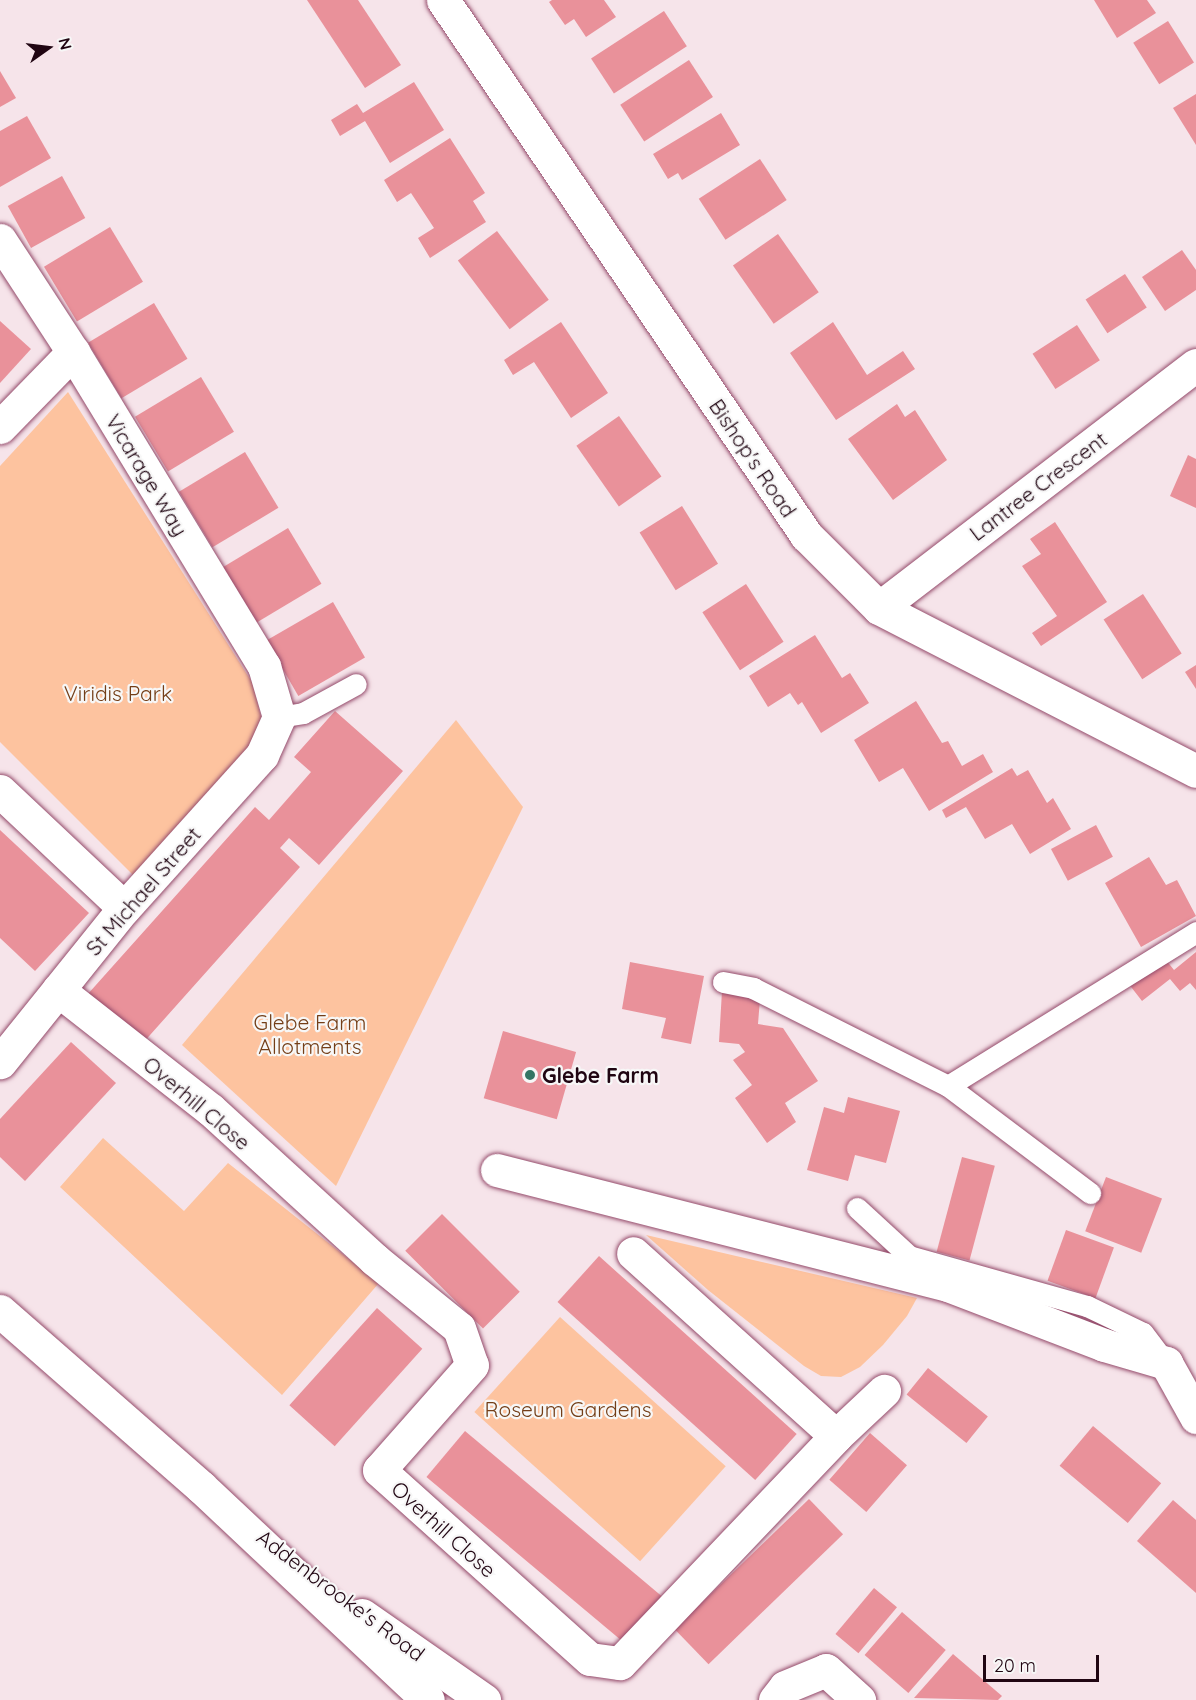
<!DOCTYPE html>
<html>
<head>
<meta charset="utf-8">
<style>
  body { margin:0 }
  #map { position:relative; width:1196px; height:1700px; overflow:hidden; background:#f6e4ea; font-family:Quicksand,sans-serif }
  div>[style] { position:absolute }
  [style*='--x'] { left:calc(var(--x)*1px); top:calc(var(--y)*1px); width:calc(var(--w)*1px); rotate:calc(var(--a)*1deg) }
  .green>* { inset:0; background:#fdc39f; transform-origin:0 0 }
  .building>* { inset:0; background:#e9919a; transform-origin:0 0 }
  .roads { filter:drop-shadow(0 0 2px #944a6a) drop-shadow(0 0 2px #944a6a) }
  .service>* { height:21px; margin:-10.5px; padding:0 10.5px; transform-origin:10.5px; border-radius:10.5px; background:#fff }
  .minor>* { height:33px; margin:-16.5px; padding:0 16.5px; transform-origin:16.5px; border-radius:16.5px; background:#fff }
  .tertiary>* { height:33px; margin:-16.5px; padding:0 16.5px; transform-origin:16.5px; border-radius:16.5px; background:#fff }
  .dots>* { width:16px; height:16px; translate:-50% -50%; box-sizing:border-box; border:3px solid #f7f7f7; border-radius:50% }
  span { translate:-50% -50%; white-space:nowrap; text-align:center; line-height:1.15; -webkit-text-stroke:4.5px #f7f7f7; paint-order:stroke }
  .street-label { font-size:21px; color:#200512 }
  .park-label { font-size:21px; color:#743e17 }
  .poi-label { font-size:21px; color:#200512; font-weight:700 }
  .left { translate:0 -50%; text-align:left }
  .north { position:absolute; left:18px; top:18px; width:60px; height:60px; -webkit-text-stroke:4px #f7f7f7; paint-order:stroke; rotate:76deg; font-size:16px; font-weight:700; line-height:24px; text-align:center; color:#200512 }
  .north::after { content:''; display:block; margin:auto; width:21px; height:27px; background:#200512; clip-path:polygon(50% 0,100% 100%,50% 72%,0 100%) }
  .scale { position:absolute; left:983px; top:1655px; width:116px; height:27px; box-sizing:border-box; border:3px solid #200512; border-top:0; padding-left:8px; font-size:18px; line-height:21px; white-space:nowrap; color:#200512; -webkit-text-stroke:4px #f7f7f7; paint-order:stroke }
</style>
</head>
<body>
<div id="map">
  <div class="green">
    <div style="clip-path:polygon(68px 392px,252px 682px,261px 717px,249px 748px,133px 875px,0 742px,0 466px)"></div>
    <div style="clip-path:polygon(456px 720px,523px 807px,336px 1186px,182px 1045px)"></div>
    <div style="clip-path:polygon(103px 1138px,184px 1211px,228px 1163px,379px 1283px,282px 1395px,60px 1187px)"></div>
    <div style="clip-path:polygon(646px 1235px,917px 1298px,907px 1316px,883px 1345px,860px 1367px,841px 1377px,821px 1376px,804px 1366px,708px 1290px)"></div>
    <div style="left:560px;top:1317px;width:223px;height:128px;rotate:42deg"></div>
  </div>
  <div class="building">
    <div style="clip-path:polygon(307px 0,358px 0,401px 65px,365px 88px)"></div>
    <div style="clip-path:polygon(552px 0,604px 0,616px 17px,586px 37px,574px 19px,565px 25px,549px 2px)"></div>
    <div style="clip-path:polygon(1094px 0,1147px 0,1156px 13px,1117px 38px)"></div>
    <div style="left:664px;top:11px;width:42px;height:87px;rotate:57deg"></div>
    <div style="left:1168px;top:21px;width:49px;height:41px;rotate:58deg"></div>
    <div style="left:689px;top:60px;width:44px;height:82px;rotate:57deg"></div>
    <div style="clip-path:polygon(0 71px,16px 98px,0 107px)"></div>
    <div style="clip-path:polygon(414px 82px,444px 130px,390px 163px,365px 121px,340px 136px,331px 120px,357px 104px,363px 113px)"></div>
    <div style="clip-path:polygon(1196px 94px,1196px 145px,1173px 108px)"></div>
    <div style="clip-path:polygon(721px 113px,740px 145px,682px 180px,678px 173px,668px 179px,653px 154px)"></div>
    <div style="clip-path:polygon(27px 116px,51px 158px,0 187px,0 131px)"></div>
    <div style="clip-path:polygon(450px 138px,485px 193px,473px 201px,486px 222px,430px 258px,418px 238px,434px 228px,411px 193px,397px 202px,384px 180px)"></div>
    <div style="left:760px;top:159px;width:49px;height:73px;rotate:57deg"></div>
    <div style="left:62px;top:176px;width:48px;height:62px;rotate:61deg"></div>
    <div style="left:110px;top:227px;width:64px;height:77px;rotate:59deg"></div>
    <div style="left:497px;top:231px;width:86px;height:49px;rotate:53deg"></div>
    <div style="left:778px;top:234px;width:71px;height:55px;rotate:55deg"></div>
    <div style="clip-path:polygon(1182px 250px,1196px 270px,1196px 290px,1165px 311px,1142px 277px)"></div>
    <div style="left:1125px;top:274px;width:40px;height:47px;rotate:57deg"></div>
    <div style="left:154px;top:303px;width:65px;height:77px;rotate:59deg"></div>
    <div style="clip-path:polygon(0 321px,31px 349px,0 383px)"></div>
    <div style="clip-path:polygon(561px 322px,608px 393px,571px 418px,534px 362px,513px 375px,504px 360px)"></div>
    <div style="clip-path:polygon(833px 322px,867px 375px,903px 351px,915px 369px,836px 420px,790px 353px)"></div>
    <div style="left:1077px;top:325px;width:42px;height:53px;rotate:57deg"></div>
    <div style="left:201px;top:377px;width:64px;height:77px;rotate:59deg"></div>
    <div style="clip-path:polygon(897px 404px,905px 417px,915px 410px,947px 460px,893px 500px,848px 439px)"></div>
    <div style="left:619px;top:416px;width:74px;height:52px;rotate:55deg"></div>
    <div style="left:245px;top:452px;width:65px;height:77px;rotate:59deg"></div>
    <div style="clip-path:polygon(1188px 455px,1196px 459px,1196px 508px,1170px 496px)"></div>
    <div style="left:682px;top:506px;width:68px;height:50px;rotate:58deg"></div>
    <div style="clip-path:polygon(1055px 522px,1107px 602px,1041px 646px,1032px 633px,1057px 616px,1022px 566px,1041px 554px,1030px 539px)"></div>
    <div style="left:288px;top:528px;width:65px;height:77px;rotate:59deg"></div>
    <div style="left:746px;top:584px;width:69px;height:52px;rotate:57deg"></div>
    <div style="left:1143px;top:594px;width:71px;height:47px;rotate:57deg"></div>
    <div style="left:333px;top:602px;width:64px;height:77px;rotate:60deg"></div>
    <div style="clip-path:polygon(815px 635px,842px 678px,850px 673px,869px 703px,821px 733px,802px 702px,798px 705px,790px 693px,768px 707px,749px 676px)"></div>
    <div style="clip-path:polygon(1196px 665px,1196px 689px,1185px 672px)"></div>
    <div style="clip-path:polygon(916px 701px,942px 743px,948px 741px,962px 766px,983px 754px,993px 772px,929px 811px,903px 768px,879px 782px,854px 740px)"></div>
    <div style="clip-path:polygon(335px 711px,403px 771px,319px 865px,289px 838px,280px 848px,300px 867px,142px 1044px,87px 995px,255px 807px,269px 820px,311px 772px,294px 757px)"></div>
    <div style="clip-path:polygon(1012px 768px,1017px 776px,1028px 770px,1047px 803px,1053px 798px,1071px 829px,1030px 854px,1012px 824px,985px 839px,966px 807px,946px 818px,942px 810px)"></div>
    <div style="left:1096px;top:825px;width:36px;height:51px;rotate:62deg"></div>
    <div style="clip-path:polygon(0 830px,89px 913px,35px 971px,0 938px)"></div>
    <div style="clip-path:polygon(1149px 857px,1166px 885px,1177px 880px,1196px 916px,1141px 947px,1105px 883px)"></div>
    <div style="clip-path:polygon(1196px 952px,1196px 990px,1190px 983px,1180px 991px,1170px 979px,1142px 1001px,1128px 983px,1162px 955px,1174px 970px)"></div>
    <div style="clip-path:polygon(630px 962px,704px 976px,691px 1044px,661px 1038px,666px 1018px,622px 1009px)"></div>
    <div style="clip-path:polygon(722px 991px,760px 999px,758px 1024px,783px 1028px,818px 1081px,785px 1103px,796px 1122px,767px 1143px,735px 1098px,752px 1085px,733px 1060px,745px 1052px,739px 1044px,719px 1042px)"></div>
    <div style="left:503px;top:1031px;width:76px;height:70px;rotate:16deg"></div>
    <div style="clip-path:polygon(71px 1042px,116px 1083px,25px 1181px,0 1157px,0 1119px)"></div>
    <div style="clip-path:polygon(848px 1097px,900px 1111px,886px 1163px,855px 1155px,848px 1181px,807px 1170px,824px 1107px,844px 1113px)"></div>
    <div style="left:962px;top:1157px;width:34px;height:98px;rotate:15deg"></div>
    <div style="left:1106px;top:1177px;width:60px;height:58px;rotate:21deg"></div>
    <div style="left:442px;top:1214px;width:110px;height:52px;rotate:45deg"></div>
    <div style="left:1066px;top:1230px;width:51px;height:54px;rotate:20deg"></div>
    <div style="left:599px;top:1256px;width:266px;height:62px;rotate:42deg"></div>
    <div style="left:377px;top:1308px;width:61px;height:131px;rotate:42deg"></div>
    <div style="left:928px;top:1368px;width:77px;height:34px;rotate:39deg"></div>
    <div style="left:1093px;top:1426px;width:89px;height:52px;rotate:40deg"></div>
    <div style="left:465px;top:1431px;width:262px;height:60px;rotate:40deg"></div>
    <div style="left:870px;top:1433px;width:49px;height:62px;rotate:41deg"></div>
    <div style="left:809px;top:1499px;width:49px;height:187px;rotate:46deg"></div>
    <div style="clip-path:polygon(1173px 1500px,1196px 1520px,1196px 1593px,1137px 1541px)"></div>
    <div style="left:874px;top:1588px;width:30px;height:60px;rotate:40deg"></div>
    <div style="left:902px;top:1612px;width:58px;height:57px;rotate:41deg"></div>
    <div style="clip-path:polygon(953px 1654px,1002px 1696px,998px 1700px,914px 1698px)"></div>
  </div>
  <div class="roads">
    <div class="service">
      <div style="--x:279;--y:717;--w:24;--a:-9"></div>
      <div style="--x:303;--y:713;--w:60;--a:-28.7"></div>
      <div style="--x:723;--y:982;--w:31;--a:11"></div>
      <div style="--x:753;--y:988;--w:218;--a:26.7"></div>
      <div style="--x:948;--y:1086;--w:292;--a:-31.8"></div>
      <div style="--x:948;--y:1086;--w:178;--a:37"></div>
      <div style="--x:857;--y:1208;--w:71;--a:42.7"></div>
      <div style="--x:909;--y:1256;--w:185;--a:15.7"></div>
      <div style="--x:1087;--y:1306;--w:62;--a:25.7"></div>
      <div style="--x:1143;--y:1333;--w:38;--a:53"></div>
    </div>
    <div class="minor">
      <div style="--x:443;--y:0;--w:647;--a:55.84"></div>
      <div style="--x:806;--y:535;--w:103;--a:45"></div>
      <div style="--x:879;--y:608;--w:356;--a:27.2"></div>
      <div style="--x:0;--y:240;--w:134;--a:56.9"></div>
      <div style="--x:73;--y:352;--w:368;--a:58.7"></div>
      <div style="--x:264;--y:666;--w:53;--a:73.6"></div>
      <div style="--x:279;--y:717;--w:42;--a:114.1"></div>
      <div style="--x:262;--y:755;--w:206;--a:132"></div>
      <div style="--x:124;--y:908;--w:198;--a:128.8"></div>
      <div style="--x:0;--y:427;--w:105;--a:-45.8"></div>
      <div style="--x:879;--y:608;--w:399;--a:-37.5"></div>
      <div style="--x:0;--y:791;--w:170;--a:43.3"></div>
      <div style="--x:58;--y:990;--w:194;--a:38.1"></div>
      <div style="--x:211;--y:1110;--w:221;--a:42.4"></div>
      <div style="--x:374;--y:1259;--w:109;--a:39.1"></div>
      <div style="--x:459;--y:1328;--w:39;--a:71"></div>
      <div style="--x:472;--y:1365;--w:140;--a:131.5"></div>
      <div style="--x:379;--y:1470;--w:283;--a:41.9"></div>
      <div style="--x:590;--y:1659;--w:30;--a:8"></div>
      <div style="--x:620;--y:1663;--w:313;--a:-46.4"></div>
      <div style="--x:836;--y:1436;--w:273;--a:-138"></div>
      <div style="--x:497;--y:1170;--w:465;--a:14.3"></div>
      <div style="--x:948;--y:1285;--w:167;--a:21"></div>
      <div style="--x:1104;--y:1345;--w:65;--a:16.2"></div>
      <div style="--x:1166;--y:1363;--w:62;--a:60.9"></div>
      <div style="--x:836;--y:1436;--w:66;--a:-43.2"></div>
      <div style="--x:775;--y:1700;--w:16;--a:-52"></div>
      <div style="--x:785;--y:1687;--w:44;--a:-22.5"></div>
      <div style="--x:826;--y:1670;--w:45;--a:42.3"></div>
    </div>
    <div class="tertiary">
      <div style="--x:0;--y:1311;--w:267;--a:41.2"></div>
      <div style="--x:201;--y:1487;--w:311;--a:43.2"></div>
      <div style="--x:362;--y:1615;--w:149;--a:34.9"></div>
    </div>
  </div>
  <div class="dots">
    <div style="left:530px;top:1075px;background:#347564"></div>
  </div>
  <div class="street-label">
    <span style="left:753px;top:458px;rotate:56deg">Bishop's Road</span>
    <span style="left:147px;top:475px;rotate:59deg">Vicarage Way</span>
    <span style="left:1038px;top:486px;rotate:-37deg">Lantree Crescent</span>
    <span style="left:143px;top:891px;rotate:-49deg">St Michael Street</span>
    <span style="left:197px;top:1103px;rotate:40deg">Overhill Close</span>
    <span style="left:444px;top:1529px;rotate:42deg">Overhill Close</span>
    <span style="left:341px;top:1595px;rotate:37deg">Addenbrooke's Road</span>
  </div>
  <div class="park-label">
    <span style="left:118px;top:693px">Viridis Park</span>
    <span style="left:310px;top:1034px">Glebe Farm<br>Allotments</span>
    <span style="left:568px;top:1409px">Roseum Gardens</span>
  </div>
  <div class="poi-label">
    <span class="left" style="left:542px;top:1075px">Glebe Farm</span>
  </div>
  <div class="north">N</div>
  <div class="scale">20 m</div>
</div>
</body>
</html>
